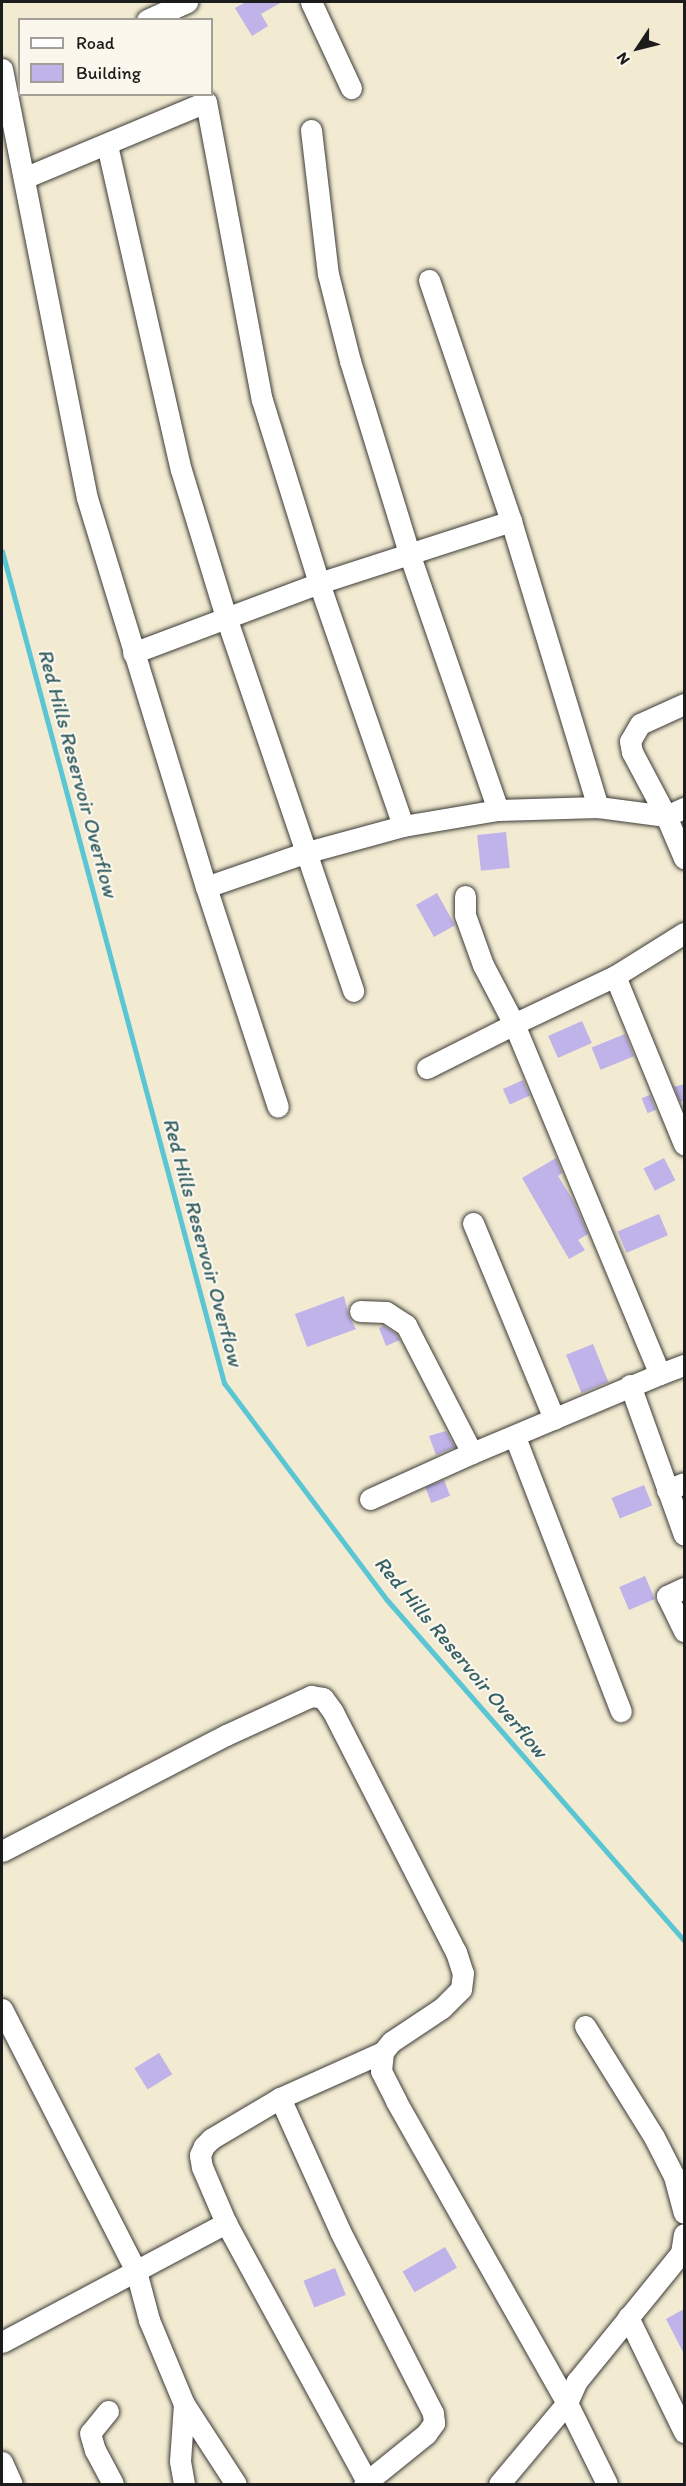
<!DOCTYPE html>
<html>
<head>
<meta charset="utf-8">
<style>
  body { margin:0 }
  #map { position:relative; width:686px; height:2486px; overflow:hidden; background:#f2ead1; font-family:Itim,sans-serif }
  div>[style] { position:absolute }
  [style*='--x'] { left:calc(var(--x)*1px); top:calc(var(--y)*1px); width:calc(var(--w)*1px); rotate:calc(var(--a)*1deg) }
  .stream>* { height:5px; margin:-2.5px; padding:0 2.5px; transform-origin:2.5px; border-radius:2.5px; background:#5ac6d3 }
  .building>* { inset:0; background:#c0b3e9; transform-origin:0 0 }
  .roads { filter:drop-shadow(0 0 2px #3c3b37) drop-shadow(0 0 2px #3c3b37) }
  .minor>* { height:21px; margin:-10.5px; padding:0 10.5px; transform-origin:10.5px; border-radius:10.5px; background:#fff }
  span { translate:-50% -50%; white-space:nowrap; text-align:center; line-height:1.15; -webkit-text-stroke:4.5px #fbf7ec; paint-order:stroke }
  .water-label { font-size:21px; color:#356065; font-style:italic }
  .frame { position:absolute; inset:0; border:3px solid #1c1c1c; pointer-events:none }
  .legend { position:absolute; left:18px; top:18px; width:195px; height:78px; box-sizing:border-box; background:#fbf7ec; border:2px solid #a29f99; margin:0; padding:8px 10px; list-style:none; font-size:18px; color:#1c1c1c }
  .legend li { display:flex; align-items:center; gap:12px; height:30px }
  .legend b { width:30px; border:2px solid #a29f99 }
  .north { position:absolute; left:608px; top:18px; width:60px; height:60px; -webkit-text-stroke:4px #fbf7ec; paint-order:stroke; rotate:235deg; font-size:16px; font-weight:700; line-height:24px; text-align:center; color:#1c1c1c }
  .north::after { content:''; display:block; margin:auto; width:21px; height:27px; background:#1c1c1c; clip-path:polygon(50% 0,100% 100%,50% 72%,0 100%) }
</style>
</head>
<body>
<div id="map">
  <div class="stream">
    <div style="--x:2;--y:551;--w:861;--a:75.06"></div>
    <div style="--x:224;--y:1383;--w:271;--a:53.1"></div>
    <div style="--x:387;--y:1600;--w:451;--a:48.9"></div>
  </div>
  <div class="building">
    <div style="clip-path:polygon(246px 2px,282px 2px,261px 14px,268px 26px,252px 36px,235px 8px)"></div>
    <div style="left:506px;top:832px;width:36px;height:29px;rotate:84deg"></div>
    <div style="left:437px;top:893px;width:37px;height:24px;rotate:61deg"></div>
    <div style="left:582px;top:1021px;width:24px;height:37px;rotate:66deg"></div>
    <div style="left:625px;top:1034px;width:24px;height:36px;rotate:68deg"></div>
    <div style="left:523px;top:1080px;width:17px;height:22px;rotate:66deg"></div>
    <div style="clip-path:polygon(684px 1084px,684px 1101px,680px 1102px,674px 1087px)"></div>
    <div style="left:650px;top:1095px;width:16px;height:9px;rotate:68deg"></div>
    <div style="clip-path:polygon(556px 1158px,562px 1173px,558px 1176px,574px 1202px,588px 1234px,578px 1240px,585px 1250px,569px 1259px,522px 1178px)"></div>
    <div style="left:664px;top:1158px;width:25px;height:23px;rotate:63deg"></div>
    <div style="left:659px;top:1214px;width:23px;height:45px;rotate:67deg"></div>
    <div style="clip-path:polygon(344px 1296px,349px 1316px,356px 1329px,307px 1347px,295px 1314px)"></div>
    <div style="clip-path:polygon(384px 1326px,396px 1334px,400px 1340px,386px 1346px,379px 1328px)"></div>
    <div style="left:593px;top:1344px;width:41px;height:29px;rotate:68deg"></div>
    <div style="clip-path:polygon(446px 1431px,455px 1447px,436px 1455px,429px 1436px)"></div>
    <div style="left:444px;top:1480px;width:17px;height:20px;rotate:69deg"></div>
    <div style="left:644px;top:1485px;width:22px;height:35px;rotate:68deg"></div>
    <div style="left:645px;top:1576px;width:25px;height:28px;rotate:67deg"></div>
    <div style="left:159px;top:2053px;width:25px;height:29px;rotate:58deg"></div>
    <div style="left:445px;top:2247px;width:24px;height:49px;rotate:60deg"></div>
    <div style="left:335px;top:2268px;width:29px;height:34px;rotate:68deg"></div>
    <div style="clip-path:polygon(684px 2309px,684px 2354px,666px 2319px)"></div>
  </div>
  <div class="roads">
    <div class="minor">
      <div style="--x:311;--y:2;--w:95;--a:65.1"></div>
      <div style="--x:147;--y:20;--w:44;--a:-24.2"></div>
      <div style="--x:2;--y:69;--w:437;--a:78.8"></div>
      <div style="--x:87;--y:498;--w:407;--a:73"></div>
      <div style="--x:206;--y:887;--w:104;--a:-19.1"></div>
      <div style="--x:304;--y:853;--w:103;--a:-15.3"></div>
      <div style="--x:403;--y:826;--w:96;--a:-9.6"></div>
      <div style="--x:498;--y:810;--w:100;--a:-1.7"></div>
      <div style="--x:598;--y:807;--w:69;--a:7.5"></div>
      <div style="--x:666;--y:816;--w:20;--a:-24"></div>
      <div style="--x:311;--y:130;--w:145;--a:83.3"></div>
      <div style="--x:328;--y:274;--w:90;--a:75.8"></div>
      <div style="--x:350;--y:361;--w:201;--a:72.9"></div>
      <div style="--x:409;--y:553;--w:272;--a:70.9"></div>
      <div style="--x:107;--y:145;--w:333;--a:77.2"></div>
      <div style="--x:181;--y:470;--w:154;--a:73"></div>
      <div style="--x:226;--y:617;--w:395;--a:71.2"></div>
      <div style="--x:24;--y:178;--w:197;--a:-22.7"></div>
      <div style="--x:206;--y:102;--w:303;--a:79.4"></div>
      <div style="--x:262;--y:400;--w:192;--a:72.7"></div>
      <div style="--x:319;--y:583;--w:257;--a:70.9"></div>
      <div style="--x:429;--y:280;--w:255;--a:71.2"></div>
      <div style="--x:511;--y:521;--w:299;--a:73.1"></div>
      <div style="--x:133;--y:653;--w:199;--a:-20.6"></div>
      <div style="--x:319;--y:583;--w:202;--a:-17.9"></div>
      <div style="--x:684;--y:704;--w:48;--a:155.6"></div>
      <div style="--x:640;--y:724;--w:20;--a:120"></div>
      <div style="--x:630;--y:741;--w:11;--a:80"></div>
      <div style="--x:632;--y:752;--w:72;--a:62"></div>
      <div style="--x:666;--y:816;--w:46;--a:66.8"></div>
      <div style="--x:206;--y:887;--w:231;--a:71.9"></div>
      <div style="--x:684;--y:933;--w:81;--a:148.1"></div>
      <div style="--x:615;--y:976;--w:112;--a:154.6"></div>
      <div style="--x:514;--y:1024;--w:379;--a:67.4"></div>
      <div style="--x:660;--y:1374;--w:26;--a:-21"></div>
      <div style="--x:615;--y:976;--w:182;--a:67.7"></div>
      <div style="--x:427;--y:1068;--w:97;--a:-26.8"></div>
      <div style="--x:514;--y:1024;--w:67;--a:-117.7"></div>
      <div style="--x:483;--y:965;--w:53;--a:-109.8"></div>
      <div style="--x:465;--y:915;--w:19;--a:-90"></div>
      <div style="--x:473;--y:1223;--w:212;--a:67.5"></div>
      <div style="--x:360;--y:1311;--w:26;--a:2"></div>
      <div style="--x:386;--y:1312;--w:24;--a:33"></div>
      <div style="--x:406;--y:1325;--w:144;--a:62.7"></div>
      <div style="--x:630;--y:1385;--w:159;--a:70.2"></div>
      <div style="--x:515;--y:1437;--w:294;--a:68.9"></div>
      <div style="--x:667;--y:1490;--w:18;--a:-22"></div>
      <div style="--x:370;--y:1499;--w:112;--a:-24.3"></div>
      <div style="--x:472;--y:1453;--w:204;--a:-22.8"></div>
      <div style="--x:684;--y:1588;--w:19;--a:155"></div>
      <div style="--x:667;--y:1596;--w:39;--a:64"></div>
      <div style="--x:2;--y:1851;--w:252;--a:-27.4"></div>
      <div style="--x:226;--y:1735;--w:94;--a:-24.6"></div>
      <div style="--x:311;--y:1696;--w:12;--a:9"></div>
      <div style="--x:323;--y:1698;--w:17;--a:54"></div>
      <div style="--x:333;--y:1712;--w:270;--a:62.9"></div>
      <div style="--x:456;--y:1952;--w:22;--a:72"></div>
      <div style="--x:463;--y:1973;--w:16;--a:97"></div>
      <div style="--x:461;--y:1989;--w:27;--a:135"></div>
      <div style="--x:442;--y:2008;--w:61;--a:146.3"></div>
      <div style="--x:391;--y:2042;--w:13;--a:129"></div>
      <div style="--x:383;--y:2052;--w:19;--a:96"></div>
      <div style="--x:381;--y:2071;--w:34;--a:63"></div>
      <div style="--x:396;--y:2101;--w:347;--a:60.5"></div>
      <div style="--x:567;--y:2403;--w:90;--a:63.7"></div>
      <div style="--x:2;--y:2009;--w:294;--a:62.9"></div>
      <div style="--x:136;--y:2271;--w:51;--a:75.1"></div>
      <div style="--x:149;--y:2320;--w:91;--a:67.4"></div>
      <div style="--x:184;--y:2404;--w:95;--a:57"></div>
      <div style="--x:585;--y:2026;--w:131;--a:58.1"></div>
      <div style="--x:654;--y:2137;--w:44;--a:62.9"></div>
      <div style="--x:674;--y:2176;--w:38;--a:75"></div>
      <div style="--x:280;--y:2098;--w:80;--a:149.3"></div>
      <div style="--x:211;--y:2139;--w:10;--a:135"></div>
      <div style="--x:204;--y:2146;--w:10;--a:114"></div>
      <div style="--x:200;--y:2155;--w:12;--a:81"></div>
      <div style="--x:202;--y:2167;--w:61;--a:66.8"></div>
      <div style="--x:226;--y:2223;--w:295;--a:61.4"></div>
      <div style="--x:628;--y:2317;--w:128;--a:64"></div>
      <div style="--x:2;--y:2342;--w:254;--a:-28"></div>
      <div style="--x:184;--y:2404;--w:57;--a:94"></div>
      <div style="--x:180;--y:2461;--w:23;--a:80"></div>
      <div style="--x:108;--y:2411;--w:28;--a:129"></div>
      <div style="--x:90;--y:2433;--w:18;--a:74"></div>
      <div style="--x:95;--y:2450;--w:38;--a:62"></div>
      <div style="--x:2;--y:2462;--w:24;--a:66"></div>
      <div style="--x:364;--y:2484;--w:80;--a:-38.9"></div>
      <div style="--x:426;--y:2434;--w:14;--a:-54"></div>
      <div style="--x:434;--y:2423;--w:10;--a:-96"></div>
      <div style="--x:433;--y:2413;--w:204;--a:-117.1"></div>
      <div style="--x:340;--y:2231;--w:146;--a:-114.3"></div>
      <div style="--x:280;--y:2098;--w:113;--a:-24.1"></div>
      <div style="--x:499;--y:2484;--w:106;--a:-50"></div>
      <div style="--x:567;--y:2403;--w:24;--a:-66"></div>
      <div style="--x:577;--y:2381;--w:165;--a:-50.9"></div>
      <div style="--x:681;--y:2253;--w:19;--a:-81"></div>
    </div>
  </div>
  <div class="water-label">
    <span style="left:78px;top:773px;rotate:75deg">Red Hills Reservoir Overflow</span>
    <span style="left:203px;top:1242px;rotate:75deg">Red Hills Reservoir Overflow</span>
    <span style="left:461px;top:1657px;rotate:50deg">Red Hills Reservoir Overflow</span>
  </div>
  <div class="frame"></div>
  <ul class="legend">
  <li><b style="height:8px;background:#fff"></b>Road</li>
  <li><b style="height:16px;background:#c0b3e9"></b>Building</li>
  </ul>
  <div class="north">N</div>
</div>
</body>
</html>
